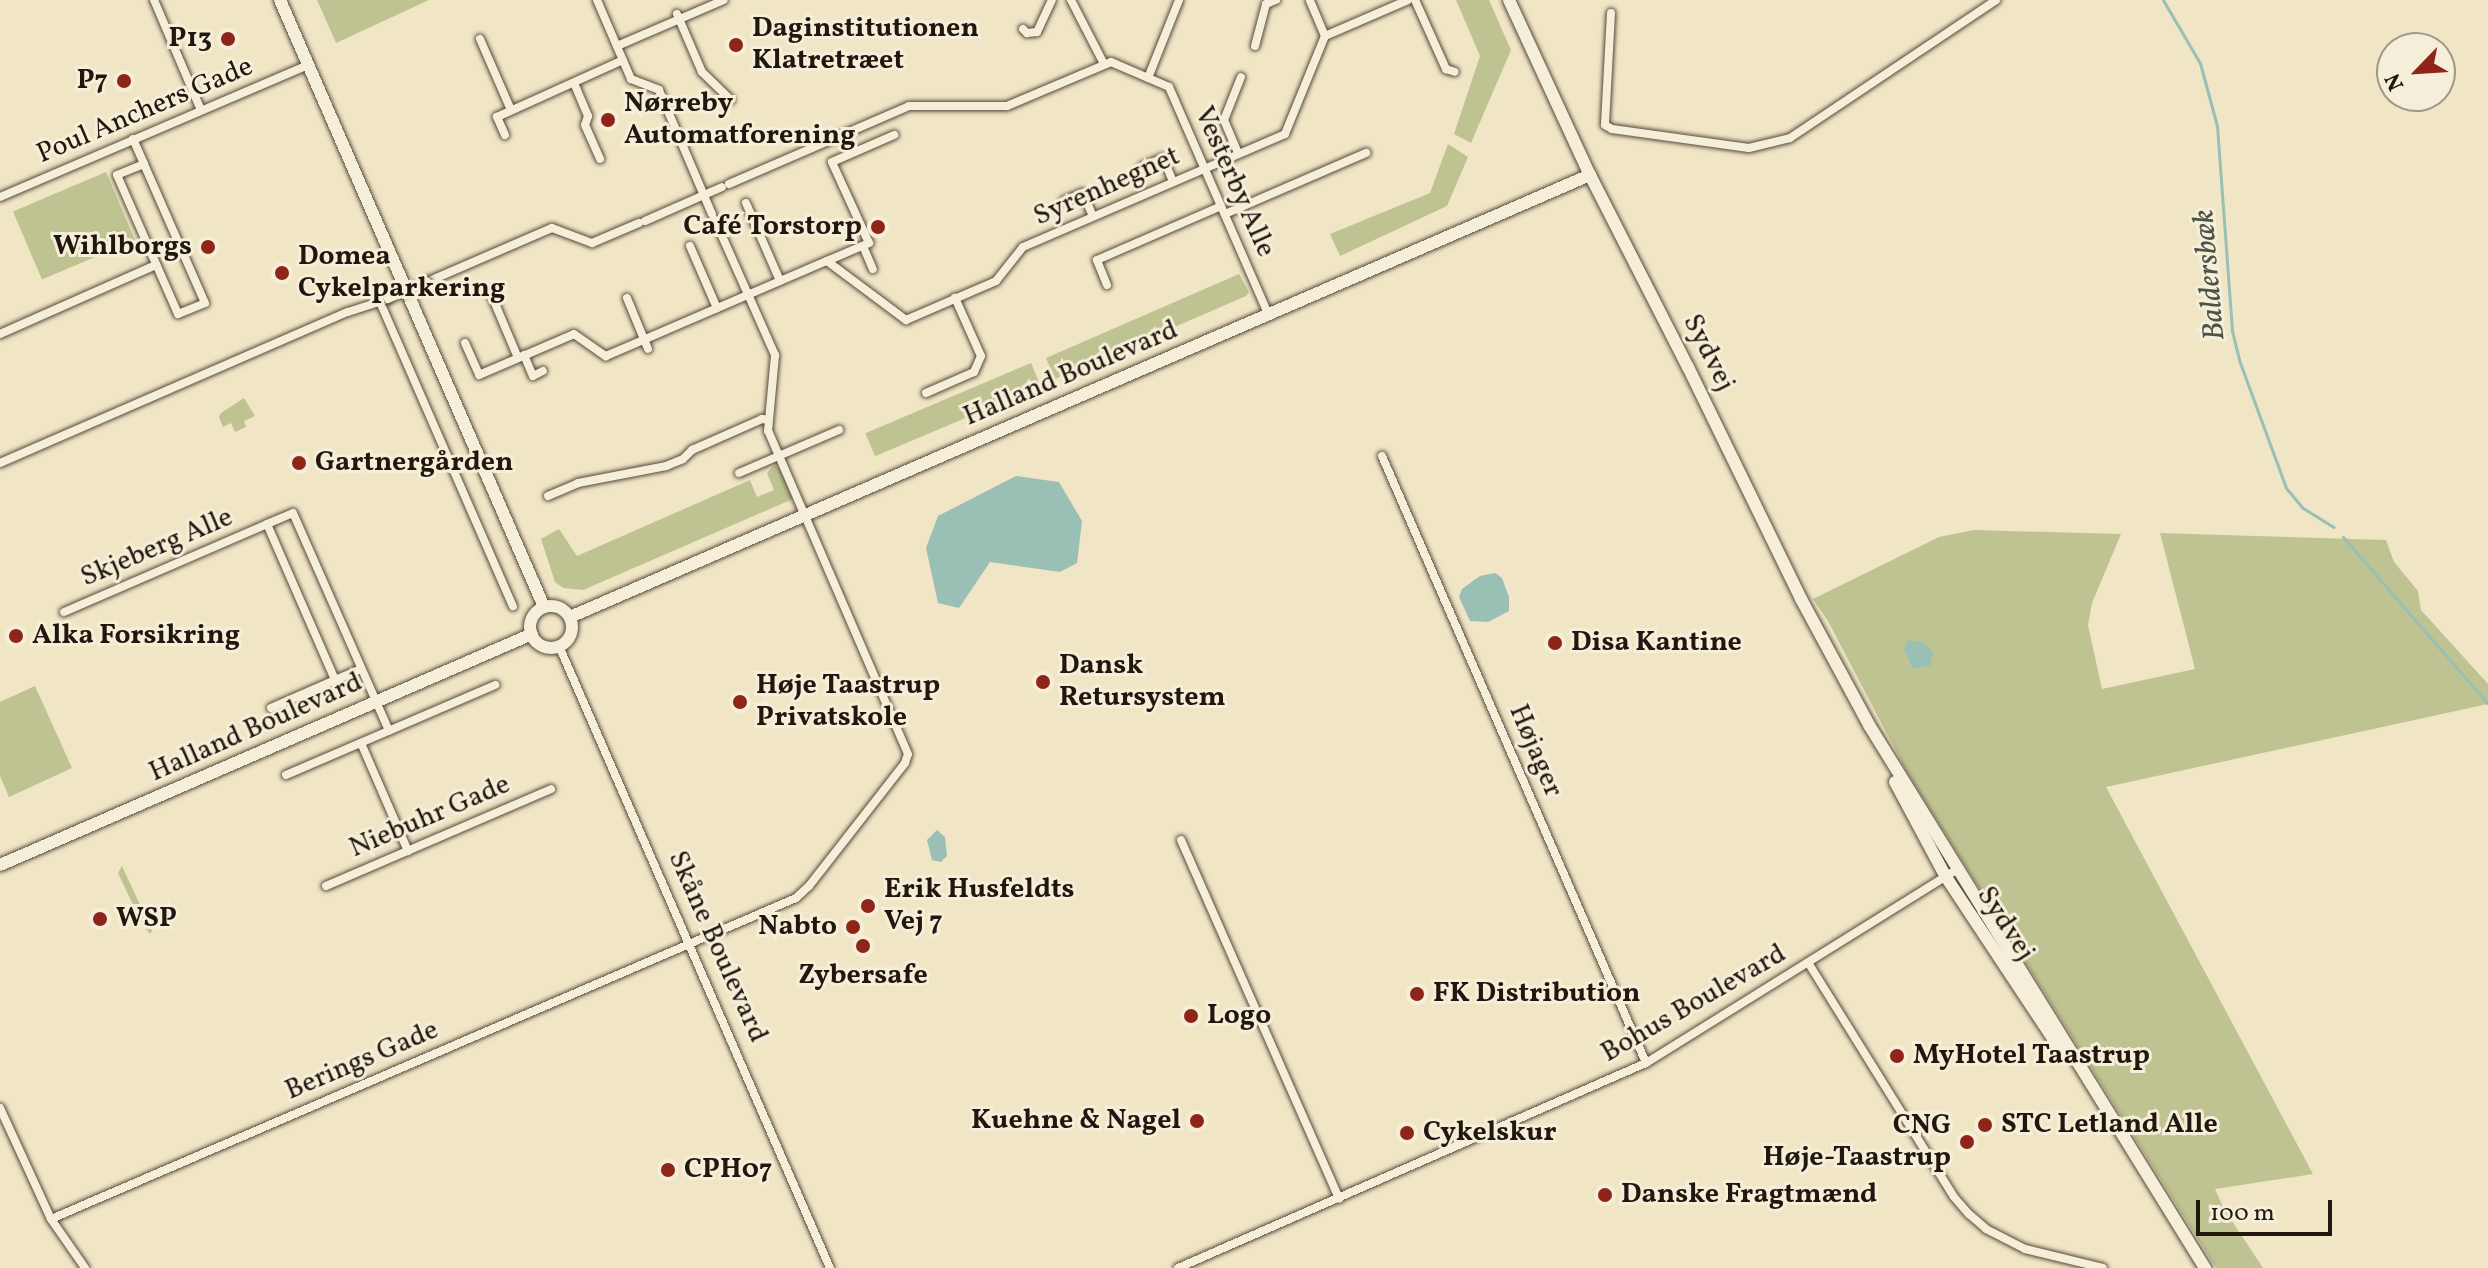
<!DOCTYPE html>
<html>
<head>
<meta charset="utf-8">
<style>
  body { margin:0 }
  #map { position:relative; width:2488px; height:1268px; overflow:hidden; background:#f0e5c5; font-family:Vollkorn,serif }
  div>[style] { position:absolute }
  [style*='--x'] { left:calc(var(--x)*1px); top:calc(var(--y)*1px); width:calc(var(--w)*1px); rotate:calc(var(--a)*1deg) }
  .green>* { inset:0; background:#bfc391; transform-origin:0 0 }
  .water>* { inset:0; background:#9abfb5 }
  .stream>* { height:3px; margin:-1.5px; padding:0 1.5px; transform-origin:1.5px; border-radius:1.5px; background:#9abfb5 }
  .roads { filter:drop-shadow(0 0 2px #554a3c) drop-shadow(0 0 2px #554a3c) }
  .street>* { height:8px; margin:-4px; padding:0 4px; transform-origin:4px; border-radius:4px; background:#f5eed9 }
  .secondary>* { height:12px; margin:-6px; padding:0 6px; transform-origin:6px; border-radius:6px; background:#f5eed9 }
  .secondary>.ring { margin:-6px; padding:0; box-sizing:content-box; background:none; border:12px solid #f5eed9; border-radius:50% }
  .bridges { filter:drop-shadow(0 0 2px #554a3c) drop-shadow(0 0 2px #554a3c) }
  .street-bridge>* { height:8px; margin:-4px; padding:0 4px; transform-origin:4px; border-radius:4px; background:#f5eed9 }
  .dots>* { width:22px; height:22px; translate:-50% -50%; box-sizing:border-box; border:4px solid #f5eed9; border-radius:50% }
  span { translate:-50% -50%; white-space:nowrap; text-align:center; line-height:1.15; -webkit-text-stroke:6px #f5eed9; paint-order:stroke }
  .poi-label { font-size:28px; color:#21170e; font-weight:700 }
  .left { translate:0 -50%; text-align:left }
  .right { translate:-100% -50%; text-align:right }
  .street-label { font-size:28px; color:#21170e }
  .water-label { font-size:30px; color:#4b5248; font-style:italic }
  .north { position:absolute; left:2376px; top:32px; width:80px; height:80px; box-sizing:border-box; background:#f5eed9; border:2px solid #a09888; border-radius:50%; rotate:245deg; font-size:22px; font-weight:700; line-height:32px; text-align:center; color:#21170e }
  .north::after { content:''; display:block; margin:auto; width:28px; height:36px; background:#8f2418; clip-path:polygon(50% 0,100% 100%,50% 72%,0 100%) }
  .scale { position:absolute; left:2196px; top:1200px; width:136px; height:36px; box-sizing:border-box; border:4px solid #21170e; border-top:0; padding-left:10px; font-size:24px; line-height:28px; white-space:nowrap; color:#21170e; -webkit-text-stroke:6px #f5eed9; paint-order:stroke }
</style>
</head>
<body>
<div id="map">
  <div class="green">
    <div style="clip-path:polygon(317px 0,429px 0,336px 43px)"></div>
    <div style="clip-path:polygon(1456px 0,1489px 0,1511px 50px,1471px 143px,1454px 134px,1480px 56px)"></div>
    <div style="clip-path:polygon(1448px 144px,1468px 157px,1447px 206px,1340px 256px,1330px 234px,1430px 193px)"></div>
    <div style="left:106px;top:172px;width:74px;height:101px;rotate:67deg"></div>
    <div style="clip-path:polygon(1239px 274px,1249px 292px,1246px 296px,1055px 379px,1046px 358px)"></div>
    <div style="left:1031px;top:363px;width:25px;height:180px;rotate:67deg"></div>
    <div style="clip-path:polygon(244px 398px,255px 416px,244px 421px,246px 427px,235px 432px,231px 423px,223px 427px,219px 417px,221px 413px)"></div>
    <div style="clip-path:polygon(774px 465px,779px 468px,793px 499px,583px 590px,563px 588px,555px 582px,541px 539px,559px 529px,577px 556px,750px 480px,757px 497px,774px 490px,767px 473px)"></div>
    <div style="clip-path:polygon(1974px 530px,2121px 534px,2092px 603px,2088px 625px,2102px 689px,2195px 669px,2160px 533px,2386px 540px,2394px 562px,2418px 591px,2421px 610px,2488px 684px,2488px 704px,2106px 787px,2313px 1174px,2215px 1189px,2224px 1209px,2263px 1268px,2216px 1268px,1906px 770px,1828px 621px,1813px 599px,1939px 537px)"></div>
    <div style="clip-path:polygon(35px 686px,72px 768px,9px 797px,0 776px,0 702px)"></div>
    <div style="clip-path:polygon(122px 866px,152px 931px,150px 934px,141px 922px,118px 873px)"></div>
  </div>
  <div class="water">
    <div style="clip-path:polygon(1016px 476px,1059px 482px,1082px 521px,1077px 563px,1060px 572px,990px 562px,959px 608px,938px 603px,926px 548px,938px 516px)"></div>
    <div style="clip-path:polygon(1495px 573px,1502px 578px,1509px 597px,1509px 611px,1488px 622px,1470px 621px,1459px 597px,1462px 589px,1480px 576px)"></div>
    <div style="clip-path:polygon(1908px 640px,1925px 643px,1933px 653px,1930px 666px,1913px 669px,1904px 650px)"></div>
    <div style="clip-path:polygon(937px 830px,945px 837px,947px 856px,941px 862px,932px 860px,927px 840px)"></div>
  </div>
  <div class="stream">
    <div style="--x:2163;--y:0;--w:73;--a:59.6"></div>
    <div style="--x:2200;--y:63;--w:65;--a:74.9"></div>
    <div style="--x:2217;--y:126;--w:206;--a:85.8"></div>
    <div style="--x:2232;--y:331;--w:30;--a:76"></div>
    <div style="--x:2239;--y:360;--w:136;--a:69.8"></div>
    <div style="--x:2286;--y:488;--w:26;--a:50"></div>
    <div style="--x:2303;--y:508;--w:36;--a:32"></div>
    <div style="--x:2343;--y:537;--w:221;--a:49"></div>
  </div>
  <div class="roads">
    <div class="street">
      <div style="--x:154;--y:0;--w:120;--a:66.9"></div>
      <div style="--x:597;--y:0;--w:86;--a:66.7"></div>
      <div style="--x:631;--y:79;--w:30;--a:21"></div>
      <div style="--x:659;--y:90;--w:135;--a:66.9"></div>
      <div style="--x:1071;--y:0;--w:72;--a:62.7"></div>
      <div style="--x:1415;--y:0;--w:76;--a:65.8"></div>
      <div style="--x:1446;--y:69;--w:9;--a:18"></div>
      <div style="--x:1611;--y:13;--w:112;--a:93.1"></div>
      <div style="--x:1605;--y:125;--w:8;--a:30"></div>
      <div style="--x:1612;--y:129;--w:138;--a:7.9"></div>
      <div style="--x:1749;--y:148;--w:42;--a:-13.7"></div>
      <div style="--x:1790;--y:138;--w:248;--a:-33.8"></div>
      <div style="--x:677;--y:14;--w:63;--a:66.7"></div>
      <div style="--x:702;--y:72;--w:40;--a:44"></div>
      <div style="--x:1023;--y:29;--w:6;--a:45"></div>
      <div style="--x:1027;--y:33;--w:10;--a:-6"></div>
      <div style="--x:1037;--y:32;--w:35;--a:-65"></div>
      <div style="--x:1325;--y:36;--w:90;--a:-23.4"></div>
      <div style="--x:480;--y:39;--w:77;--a:66.4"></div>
      <div style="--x:617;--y:46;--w:116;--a:-23.3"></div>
      <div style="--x:1255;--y:46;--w:43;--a:-75.3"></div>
      <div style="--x:1266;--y:4;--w:11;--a:-22"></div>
      <div style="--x:1148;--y:78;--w:84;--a:-68.3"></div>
      <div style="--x:574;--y:83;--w:36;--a:67"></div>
      <div style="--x:588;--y:116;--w:9;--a:108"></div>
      <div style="--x:585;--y:125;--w:37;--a:66"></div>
      <div style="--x:505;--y:135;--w:20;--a:-114"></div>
      <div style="--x:497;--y:117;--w:138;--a:-24.3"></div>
      <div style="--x:133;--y:139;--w:27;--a:66"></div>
      <div style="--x:144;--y:164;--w:29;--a:158"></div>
      <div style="--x:117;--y:175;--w:152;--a:66.3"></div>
      <div style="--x:178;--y:314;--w:29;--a:-22"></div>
      <div style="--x:205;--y:303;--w:152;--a:-113.7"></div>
      <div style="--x:1238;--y:153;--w:36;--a:-113"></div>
      <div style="--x:1224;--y:120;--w:46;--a:-68.4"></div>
      <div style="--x:1142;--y:167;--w:23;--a:-23"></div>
      <div style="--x:1163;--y:158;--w:25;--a:67"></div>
      <div style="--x:729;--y:184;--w:196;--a:-23.4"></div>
      <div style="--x:909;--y:106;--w:98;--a:0"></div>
      <div style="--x:1007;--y:106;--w:113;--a:-22.9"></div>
      <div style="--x:1111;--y:62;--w:63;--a:23.3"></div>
      <div style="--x:1169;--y:87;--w:250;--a:66.4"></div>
      <div style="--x:0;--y:197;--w:335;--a:-23.2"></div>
      <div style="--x:1064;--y:201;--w:21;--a:-23"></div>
      <div style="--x:1083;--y:193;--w:25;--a:67"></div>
      <div style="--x:746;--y:203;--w:85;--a:66.4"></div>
      <div style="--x:1225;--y:214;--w:154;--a:-23.4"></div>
      <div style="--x:645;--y:221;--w:84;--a:-23.8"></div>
      <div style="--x:690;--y:246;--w:68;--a:66.5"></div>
      <div style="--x:863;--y:246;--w:25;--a:67"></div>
      <div style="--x:827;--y:261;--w:46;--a:-23.2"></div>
      <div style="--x:869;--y:243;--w:89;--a:-114.6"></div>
      <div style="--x:832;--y:162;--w:68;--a:-23.5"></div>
      <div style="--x:427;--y:282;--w:136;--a:-23.4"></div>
      <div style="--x:552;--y:228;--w:43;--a:20.6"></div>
      <div style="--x:592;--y:243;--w:51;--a:-23.1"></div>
      <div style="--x:1107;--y:285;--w:27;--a:-112"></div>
      <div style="--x:1097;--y:260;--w:135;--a:-23.5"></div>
      <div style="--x:491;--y:294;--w:69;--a:67.1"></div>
      <div style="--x:627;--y:298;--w:55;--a:67.6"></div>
      <div style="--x:380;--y:302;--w:332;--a:66.4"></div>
      <div style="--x:0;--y:334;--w:171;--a:-23.9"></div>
      <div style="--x:465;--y:343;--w:35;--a:66"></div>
      <div style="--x:479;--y:375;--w:103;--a:-23.3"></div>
      <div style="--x:574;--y:334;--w:39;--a:35"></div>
      <div style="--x:606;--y:356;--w:241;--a:-23.3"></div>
      <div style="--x:827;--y:261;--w:99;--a:36.8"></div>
      <div style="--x:906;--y:320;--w:98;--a:-23.4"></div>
      <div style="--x:996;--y:281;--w:43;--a:-51.5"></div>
      <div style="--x:1023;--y:247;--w:285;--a:-23.3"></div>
      <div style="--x:1285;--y:134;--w:106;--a:-67.8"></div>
      <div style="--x:1325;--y:36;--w:39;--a:-113"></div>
      <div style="--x:524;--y:355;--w:23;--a:67"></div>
      <div style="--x:533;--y:376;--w:11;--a:-27"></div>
      <div style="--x:926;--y:393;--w:52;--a:-23.6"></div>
      <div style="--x:974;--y:372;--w:17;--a:-66"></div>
      <div style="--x:981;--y:356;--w:64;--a:-114.1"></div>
      <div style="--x:1382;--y:456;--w:662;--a:66.49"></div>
      <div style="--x:0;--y:463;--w:379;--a:-23.5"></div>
      <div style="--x:348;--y:312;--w:42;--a:-18"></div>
      <div style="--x:739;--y:473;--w:109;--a:-23.3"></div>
      <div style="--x:548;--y:496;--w:33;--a:-23"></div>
      <div style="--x:578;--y:483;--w:90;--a:-10.9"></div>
      <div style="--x:666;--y:466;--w:18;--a:-22"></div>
      <div style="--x:683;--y:459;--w:13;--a:-45"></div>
      <div style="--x:692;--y:450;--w:77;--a:-23.9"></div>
      <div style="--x:762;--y:419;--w:7;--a:8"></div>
      <div style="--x:267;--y:524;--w:28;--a:-23"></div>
      <div style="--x:293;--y:513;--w:238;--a:66.2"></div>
      <div style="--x:64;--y:612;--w:221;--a:-23.4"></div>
      <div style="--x:267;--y:524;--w:170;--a:66.4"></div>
      <div style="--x:335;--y:680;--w:28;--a:-23"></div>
      <div style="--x:559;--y:646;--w:678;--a:66.46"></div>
      <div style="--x:271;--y:708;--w:70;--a:-23.6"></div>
      <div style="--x:361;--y:743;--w:118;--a:66.5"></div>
      <div style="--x:286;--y:775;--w:228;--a:-23.3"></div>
      <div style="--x:1181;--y:840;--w:392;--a:66.2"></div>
      <div style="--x:326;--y:886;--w:245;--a:-23.3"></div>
      <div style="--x:1809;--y:964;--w:274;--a:58.1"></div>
      <div style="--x:1954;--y:1197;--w:23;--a:49"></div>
      <div style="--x:1969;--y:1214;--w:23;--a:41"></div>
      <div style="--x:1986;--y:1229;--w:44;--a:27.1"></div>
      <div style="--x:2025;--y:1249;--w:80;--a:13.7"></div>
      <div style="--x:0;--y:1108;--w:122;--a:65.3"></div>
      <div style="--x:51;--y:1219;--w:60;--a:55.2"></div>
      <div style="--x:51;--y:1219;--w:811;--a:-23.31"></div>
      <div style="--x:796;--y:898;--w:18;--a:-43"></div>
      <div style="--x:809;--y:886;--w:156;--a:-52"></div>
      <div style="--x:905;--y:763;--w:9;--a:-72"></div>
      <div style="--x:908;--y:754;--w:352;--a:-113.4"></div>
      <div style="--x:768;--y:431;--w:76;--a:-84.7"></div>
      <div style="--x:775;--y:355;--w:148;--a:-114"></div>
      <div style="--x:1178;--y:1268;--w:511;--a:-23.66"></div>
      <div style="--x:1646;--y:1063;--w:365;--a:-31.9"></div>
    </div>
    <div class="secondary">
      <div style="--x:280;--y:0;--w:662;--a:66.49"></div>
      <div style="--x:1509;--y:0;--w:193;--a:65.2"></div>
      <div style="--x:1590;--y:175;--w:216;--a:63"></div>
      <div style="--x:1688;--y:367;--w:258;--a:64"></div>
      <div style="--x:1801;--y:599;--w:143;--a:61.6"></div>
      <div style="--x:1869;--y:725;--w:639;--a:58.25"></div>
      <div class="ring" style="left:530px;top:606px;width:30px;height:30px"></div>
      <div style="--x:570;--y:617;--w:1112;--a:-23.43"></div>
      <div style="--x:1895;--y:782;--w:108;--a:61.8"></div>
      <div style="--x:1946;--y:877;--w:206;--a:56.5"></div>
      <div style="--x:0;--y:865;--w:580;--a:-23.47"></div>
    </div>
  </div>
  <div class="bridges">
    <div class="street-bridge">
      <div style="--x:388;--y:299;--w:43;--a:-23.6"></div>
    </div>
  </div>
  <div class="dots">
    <div style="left:228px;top:39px;background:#8f2418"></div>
    <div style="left:736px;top:45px;background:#8f2418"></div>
    <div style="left:124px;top:81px;background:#8f2418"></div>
    <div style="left:608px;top:120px;background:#8f2418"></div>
    <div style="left:878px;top:227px;background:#8f2418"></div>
    <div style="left:208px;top:247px;background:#8f2418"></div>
    <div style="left:282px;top:273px;background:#8f2418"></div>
    <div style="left:299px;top:463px;background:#8f2418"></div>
    <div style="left:16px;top:636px;background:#8f2418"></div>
    <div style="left:1555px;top:643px;background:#8f2418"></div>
    <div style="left:1043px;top:682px;background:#8f2418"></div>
    <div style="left:740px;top:702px;background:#8f2418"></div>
    <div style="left:868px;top:906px;background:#8f2418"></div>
    <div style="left:100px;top:919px;background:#8f2418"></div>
    <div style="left:853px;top:927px;background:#8f2418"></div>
    <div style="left:863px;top:946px;background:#8f2418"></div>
    <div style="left:1417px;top:994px;background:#8f2418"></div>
    <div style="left:1191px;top:1016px;background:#8f2418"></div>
    <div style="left:1897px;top:1056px;background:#8f2418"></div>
    <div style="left:1197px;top:1121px;background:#8f2418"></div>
    <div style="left:1985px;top:1125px;background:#8f2418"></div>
    <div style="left:1407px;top:1133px;background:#8f2418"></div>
    <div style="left:1967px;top:1142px;background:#8f2418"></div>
    <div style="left:668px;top:1170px;background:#8f2418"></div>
    <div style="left:1605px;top:1195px;background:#8f2418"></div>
  </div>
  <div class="poi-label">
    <span class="left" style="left:752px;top:45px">Daginstitutionen<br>Klatretræet</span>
    <span class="right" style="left:212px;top:39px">P13</span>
    <span class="right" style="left:108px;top:81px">P7</span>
    <span class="left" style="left:624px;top:120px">Nørreby<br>Automatforening</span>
    <span class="right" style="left:862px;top:227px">Café Torstorp</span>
    <span class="right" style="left:192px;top:247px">Wihlborgs</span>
    <span class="left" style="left:298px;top:273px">Domea<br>Cykelparkering</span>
    <span class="left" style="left:315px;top:463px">Gartnergården</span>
    <span class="left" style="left:32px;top:636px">Alka Forsikring</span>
    <span class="left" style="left:1571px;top:643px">Disa Kantine</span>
    <span class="left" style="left:1059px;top:682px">Dansk<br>Retursystem</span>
    <span class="left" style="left:756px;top:702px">Høje Taastrup<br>Privatskole</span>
    <span class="left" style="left:884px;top:906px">Erik Husfeldts<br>Vej 7</span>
    <span class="left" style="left:116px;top:919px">WSP</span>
    <span class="right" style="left:837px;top:927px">Nabto</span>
    <span style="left:863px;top:976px">Zybersafe</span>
    <span class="left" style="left:1433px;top:994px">FK Distribution</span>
    <span class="left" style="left:1207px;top:1016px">Logo</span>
    <span class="left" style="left:1913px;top:1056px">MyHotel Taastrup</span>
    <span class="right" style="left:1181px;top:1121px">Kuehne &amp; Nagel</span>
    <span class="left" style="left:2001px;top:1125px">STC Letland Alle</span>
    <span class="right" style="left:1951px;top:1142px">CNG<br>Høje-Taastrup</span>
    <span class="left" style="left:1423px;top:1133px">Cykelskur</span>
    <span class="left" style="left:684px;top:1170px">CPH07</span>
    <span class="left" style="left:1621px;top:1195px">Danske Fragtmænd</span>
  </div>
  <div class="street-label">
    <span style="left:145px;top:111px;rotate:-23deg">Poul Anchers Gade</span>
    <span style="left:1234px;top:182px;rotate:66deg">Vesterby Alle</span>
    <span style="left:1107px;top:187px;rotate:-24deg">Syrenhegnet</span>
    <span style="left:1708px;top:353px;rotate:63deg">Sydvej</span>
    <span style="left:1071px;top:374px;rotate:-23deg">Halland Boulevard</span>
    <span style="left:157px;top:548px;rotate:-23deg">Skjeberg Alle</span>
    <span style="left:256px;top:728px;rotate:-24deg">Halland Boulevard</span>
    <span style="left:1535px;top:751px;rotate:67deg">Højager</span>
    <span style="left:430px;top:817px;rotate:-23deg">Niebuhr Gade</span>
    <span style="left:2005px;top:924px;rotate:57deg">Sydvej</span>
    <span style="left:717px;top:947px;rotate:66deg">Skåne Boulevard</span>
    <span style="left:1694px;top:1004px;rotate:-30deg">Bohus Boulevard</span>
    <span style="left:362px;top:1061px;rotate:-23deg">Berings Gade</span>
  </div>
  <div class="water-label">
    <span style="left:2210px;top:275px;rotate:-95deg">Baldersbæk</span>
  </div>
  <div class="north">N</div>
  <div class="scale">100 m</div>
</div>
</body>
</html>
